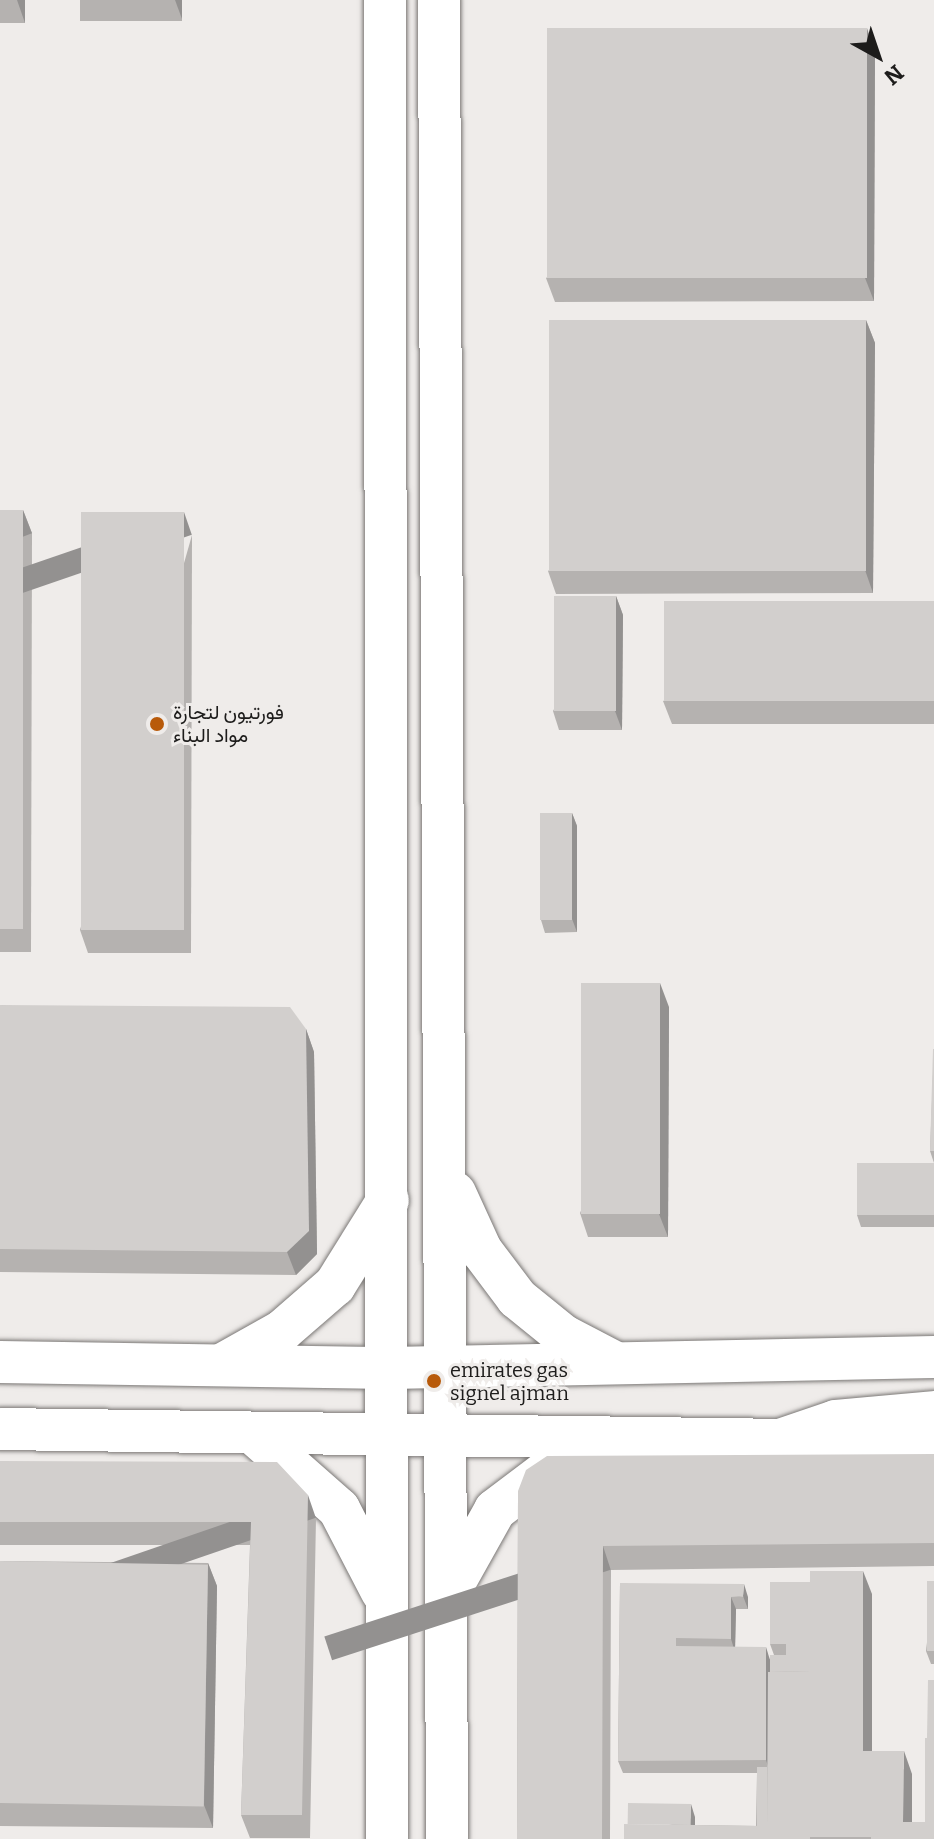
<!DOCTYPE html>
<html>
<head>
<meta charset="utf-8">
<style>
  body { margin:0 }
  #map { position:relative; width:934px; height:1839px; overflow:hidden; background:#efecea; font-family:Bitter,Vazirmatn,serif }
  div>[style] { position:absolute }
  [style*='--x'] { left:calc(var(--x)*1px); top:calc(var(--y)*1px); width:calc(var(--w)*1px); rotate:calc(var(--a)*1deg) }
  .roads { filter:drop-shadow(0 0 2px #7b7876) drop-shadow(0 0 2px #7b7876) }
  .secondary>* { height:42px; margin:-21px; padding:0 21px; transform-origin:21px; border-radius:21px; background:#fff }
  .trunk>* { height:44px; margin:-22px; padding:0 22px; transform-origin:22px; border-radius:22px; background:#fff }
  .wall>* { inset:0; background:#b5b2b0; transform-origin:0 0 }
  .shaded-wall>* { inset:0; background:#939190; transform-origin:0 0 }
  .building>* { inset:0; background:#d2cfcd; transform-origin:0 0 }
  .dots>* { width:22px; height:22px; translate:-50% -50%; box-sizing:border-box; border:4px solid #efecea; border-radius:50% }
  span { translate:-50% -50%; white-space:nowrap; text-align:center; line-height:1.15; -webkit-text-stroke:6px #efecea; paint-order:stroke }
  .poi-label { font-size:20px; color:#1d1c1b }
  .left { translate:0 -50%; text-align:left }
  .north { position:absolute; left:838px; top:16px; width:80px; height:80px; -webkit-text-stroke:6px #efecea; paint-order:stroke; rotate:140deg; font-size:22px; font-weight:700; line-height:32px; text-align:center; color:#1d1c1b }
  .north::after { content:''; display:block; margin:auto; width:28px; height:36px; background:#1d1c1b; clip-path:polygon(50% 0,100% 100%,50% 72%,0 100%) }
</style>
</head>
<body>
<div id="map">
  <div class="roads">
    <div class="secondary">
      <div style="--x:385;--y:0;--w:1839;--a:89.94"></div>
      <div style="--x:439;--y:0;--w:1839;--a:89.75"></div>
      <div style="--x:455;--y:1193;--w:63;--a:65.5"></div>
      <div style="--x:481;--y:1250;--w:60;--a:53.1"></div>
      <div style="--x:517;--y:1298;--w:60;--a:39"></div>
      <div style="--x:564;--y:1336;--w:54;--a:27.5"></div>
      <div style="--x:0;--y:1362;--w:390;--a:0.9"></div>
      <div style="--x:390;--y:1368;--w:544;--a:-1.16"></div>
      <div style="--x:223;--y:1364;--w:68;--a:-29.2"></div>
      <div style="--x:282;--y:1331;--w:70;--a:-41"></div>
      <div style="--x:335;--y:1285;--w:100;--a:-58.1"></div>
      <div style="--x:0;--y:1429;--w:934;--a:0.8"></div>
      <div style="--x:255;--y:1435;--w:112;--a:41.4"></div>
      <div style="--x:339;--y:1509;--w:93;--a:62.6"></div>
      <div style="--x:452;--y:1587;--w:88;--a:-60.8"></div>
      <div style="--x:495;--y:1510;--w:88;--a:-37.1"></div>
    </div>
    <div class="trunk">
      <div style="--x:771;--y:1444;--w:69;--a:-18.7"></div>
      <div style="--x:836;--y:1422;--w:98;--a:-5.2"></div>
    </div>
  </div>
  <div class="wall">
    <div style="left:0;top:0;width:25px;height:23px"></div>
    <div style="left:80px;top:0;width:102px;height:21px"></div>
    <div style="clip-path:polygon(875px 52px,874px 301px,555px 302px,546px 278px)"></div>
    <div style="clip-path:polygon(866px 320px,875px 343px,873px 593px,556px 594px,548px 571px)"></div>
    <div style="clip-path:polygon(0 510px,23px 510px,32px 533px,31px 952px,0 952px)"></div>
    <div style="clip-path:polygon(192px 535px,191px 953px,88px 953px,80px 930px)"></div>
    <div style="clip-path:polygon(616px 596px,623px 615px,622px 730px,559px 730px,553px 711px)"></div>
    <div style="clip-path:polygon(934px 601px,934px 724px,672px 724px,663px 701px)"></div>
    <div style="clip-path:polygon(572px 813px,577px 826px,577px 932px,545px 933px,541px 920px)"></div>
    <div style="clip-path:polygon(0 1005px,306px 1029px,314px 1052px,317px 1254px,296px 1275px,0 1272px)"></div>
    <div style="clip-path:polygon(669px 1007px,668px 1237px,588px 1237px,580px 1213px)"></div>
    <div style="clip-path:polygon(934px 1049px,934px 1163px,930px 1151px)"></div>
    <div style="clip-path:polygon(934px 1163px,934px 1227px,861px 1227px,857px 1215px)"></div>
    <div style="clip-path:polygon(934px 1454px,934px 1566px,611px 1570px,610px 1839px,517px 1839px,518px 1491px)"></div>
    <div style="clip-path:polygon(0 1461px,316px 1518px,310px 1838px,250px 1838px,241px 1815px,250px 1545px,0 1545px)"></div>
    <div style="clip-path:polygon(0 1561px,208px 1563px,217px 1586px,213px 1828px,0 1826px)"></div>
    <div style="clip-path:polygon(934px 1581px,934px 1664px,931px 1664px,926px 1651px)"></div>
    <div style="clip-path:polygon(620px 1583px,748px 1597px,748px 1609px,736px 1609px,735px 1647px,770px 1659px,774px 1655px,770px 1644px,872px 1594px,872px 1751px,912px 1774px,912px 1822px,934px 1839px,624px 1839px,695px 1817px,695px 1825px,756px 1826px,757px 1773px,623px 1773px,618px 1761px)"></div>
  </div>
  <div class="shaded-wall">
    <div style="clip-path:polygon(17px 0,25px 0,25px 23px)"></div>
    <div style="clip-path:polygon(175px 0,182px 0,182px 19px)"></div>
    <div style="clip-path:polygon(867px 28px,875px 52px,874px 301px,865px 278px)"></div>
    <div style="clip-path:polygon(866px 320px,875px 343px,873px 593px,865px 570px)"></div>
    <div style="left:23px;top:510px;width:25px;height:419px;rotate:69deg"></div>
    <div style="left:184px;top:512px;width:24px;height:418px;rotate:71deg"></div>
    <div style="clip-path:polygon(616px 596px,623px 615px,622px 730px,615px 711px)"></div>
    <div style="clip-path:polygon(572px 813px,577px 826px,577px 932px,572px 919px)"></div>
    <div style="clip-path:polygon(660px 983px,669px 1007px,668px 1237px,659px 1214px)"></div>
    <div style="clip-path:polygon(306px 1029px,314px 1052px,317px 1254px,296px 1275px,287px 1252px)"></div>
    <div style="left:308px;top:1495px;width:24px;height:320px;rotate:71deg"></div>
    <div style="left:603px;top:1546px;width:25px;height:293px;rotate:72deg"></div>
    <div style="clip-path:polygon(208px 1563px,217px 1586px,213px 1828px,204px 1805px)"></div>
    <div style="clip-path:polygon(863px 1571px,872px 1594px,872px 1774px,863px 1751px)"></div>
    <div style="clip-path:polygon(744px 1584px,748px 1597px,748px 1609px,743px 1596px)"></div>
    <div style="clip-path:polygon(731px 1597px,736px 1609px,735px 1652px,731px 1639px)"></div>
    <div style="clip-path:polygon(766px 1647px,770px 1660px,770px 1773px,766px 1760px)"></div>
    <div style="clip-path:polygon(904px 1751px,912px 1774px,912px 1839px,903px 1822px)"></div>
    <div style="clip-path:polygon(691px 1804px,695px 1817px,695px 1839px,690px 1831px)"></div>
  </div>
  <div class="building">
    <div style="left:547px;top:28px;width:320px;height:250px"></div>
    <div style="left:549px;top:320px;width:317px;height:251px"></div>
    <div style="left:0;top:510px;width:23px;height:419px"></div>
    <div style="left:81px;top:512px;width:103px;height:418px"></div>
    <div style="left:554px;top:596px;width:62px;height:115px"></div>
    <div style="left:664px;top:601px;width:270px;height:100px"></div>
    <div style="left:540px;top:813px;width:32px;height:107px"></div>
    <div style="left:660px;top:983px;width:231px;height:79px;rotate:90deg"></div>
    <div style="clip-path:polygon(0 1005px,290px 1007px,306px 1029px,309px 1231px,287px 1252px,0 1249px)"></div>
    <div style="clip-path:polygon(933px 1049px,934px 1049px,934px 1151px,930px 1151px)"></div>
    <div style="left:857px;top:1163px;width:77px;height:52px"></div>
    <div style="clip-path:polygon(934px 1454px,934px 1543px,603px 1546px,602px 1839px,517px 1839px,518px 1491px,526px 1470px,547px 1456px)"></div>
    <div style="clip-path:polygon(0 1461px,277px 1462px,308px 1495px,302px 1815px,241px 1815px,251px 1522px,0 1522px)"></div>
    <div style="left:0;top:1561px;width:208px;height:242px;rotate:1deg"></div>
    <div style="clip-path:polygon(810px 1571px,863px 1571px,863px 1751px,904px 1751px,903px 1822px,934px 1822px,934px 1839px,871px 1839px,871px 1837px,809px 1837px)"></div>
    <div style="left:927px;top:1581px;width:7px;height:70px"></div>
    <div style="clip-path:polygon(770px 1582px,810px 1582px,810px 1671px,770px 1672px,770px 1655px,786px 1655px,786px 1644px,770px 1644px)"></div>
    <div style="clip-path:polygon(620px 1583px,744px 1584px,743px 1596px,731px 1597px,731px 1639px,676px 1638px,676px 1646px,766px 1647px,766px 1760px,618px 1761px)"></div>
    <div style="clip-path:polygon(810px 1671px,810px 1839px,624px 1839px,624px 1824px,767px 1826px,768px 1672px)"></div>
    <div style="clip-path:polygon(928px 1680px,934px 1680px,934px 1738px,927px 1738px)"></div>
    <div style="left:925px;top:1738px;width:9px;height:84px"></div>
    <div style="left:757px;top:1767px;width:10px;height:59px"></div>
    <div style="left:628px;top:1803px;width:63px;height:21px;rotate:1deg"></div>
  </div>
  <div class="dots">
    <div style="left:157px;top:724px;background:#b85a0a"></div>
    <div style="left:434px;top:1381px;background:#b85a0a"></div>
  </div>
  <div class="poi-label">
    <span class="left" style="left:173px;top:724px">فورتيون لتجارة<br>مواد البناء</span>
    <span class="left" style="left:450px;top:1382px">emirates gas<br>signel ajman</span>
  </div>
  <div class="north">N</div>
</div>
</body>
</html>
